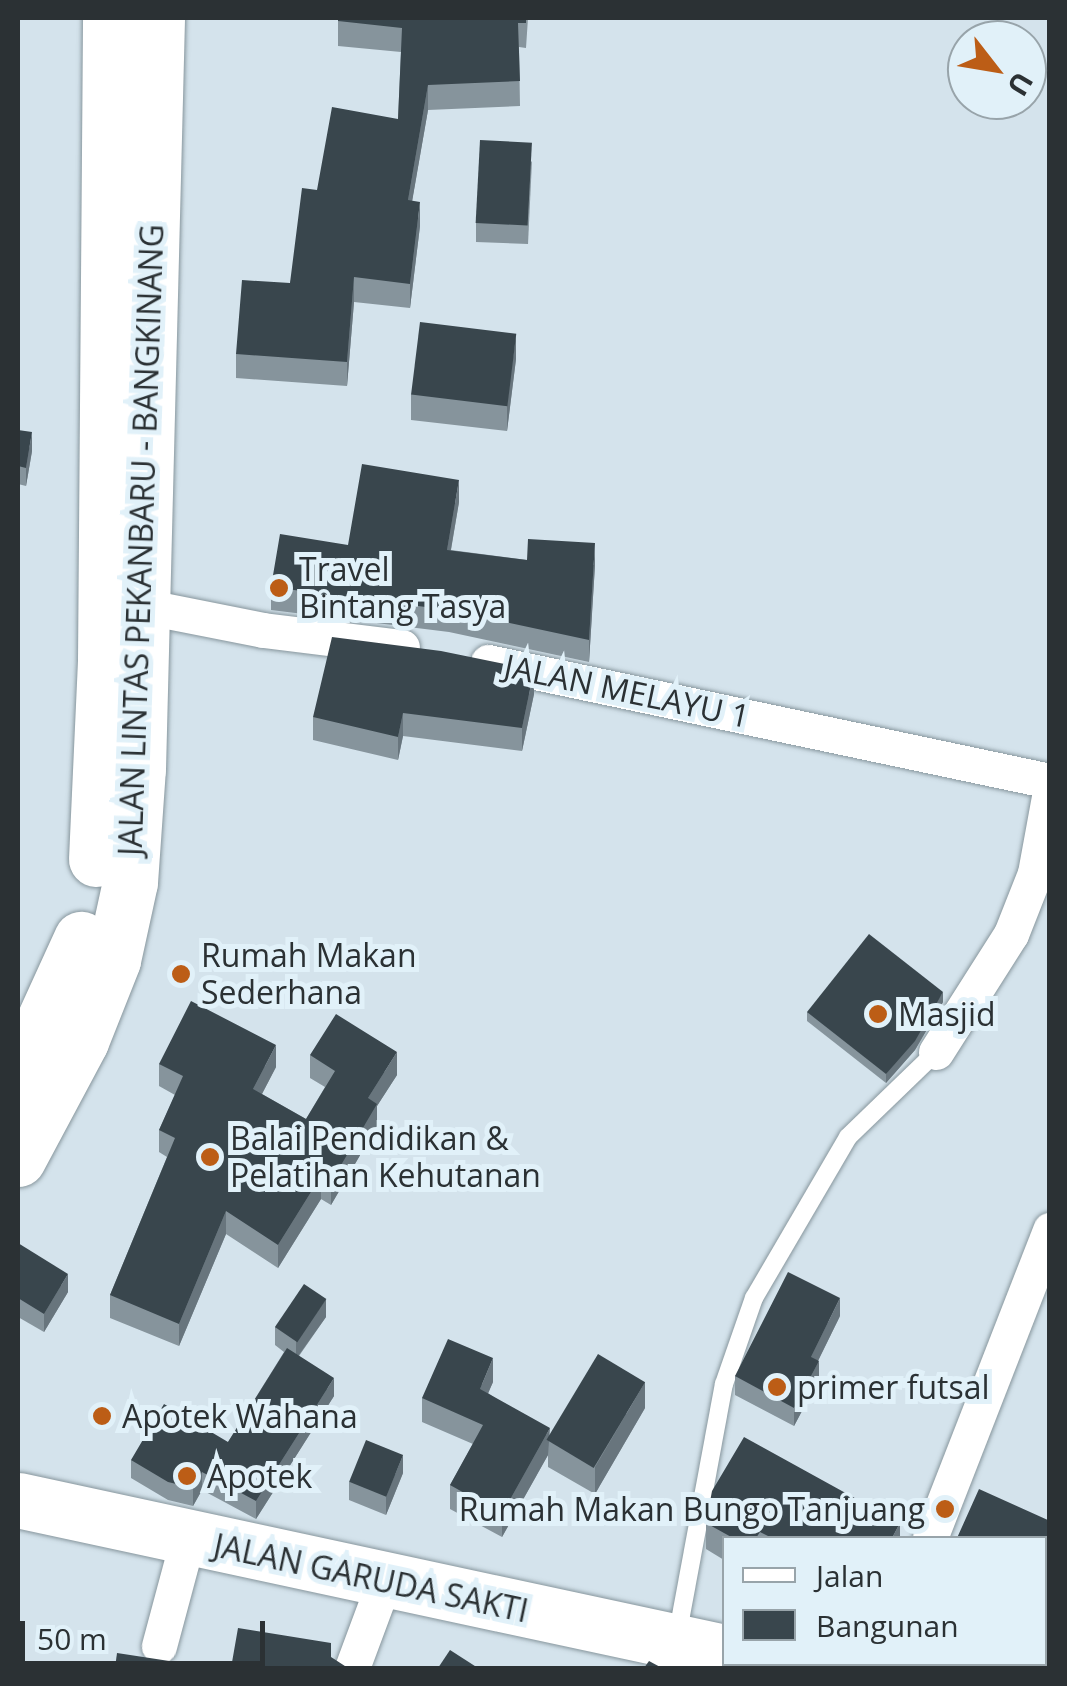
<!DOCTYPE html>
<html>
<head>
<meta charset="utf-8">
<style>
  body { margin:0 }
  #map { position:relative; width:1067px; height:1686px; overflow:hidden; background:#d4e3ec; font-family:"Open Sans",sans-serif }
  div>[style] { position:absolute }
  [style*='--x'] { left:calc(var(--x)*1px); top:calc(var(--y)*1px); width:calc(var(--w)*1px); rotate:calc(var(--a)*1deg) }
  .roads { filter:drop-shadow(0 0 2px #87969d) drop-shadow(0 0 2px #87969d) }
  .service>* { height:18px; margin:-9px; padding:0 9px; transform-origin:9px; border-radius:9px; background:#fff }
  .minor>* { height:35px; margin:-17.5px; padding:0 17.5px; transform-origin:17.5px; border-radius:17.5px; background:#fff }
  .trunk>* { height:55px; margin:-27.5px; padding:0 27.5px; transform-origin:27.5px; border-radius:27.5px; background:#fff }
  .wall>* { inset:0; background:#86949c }
  .shaded-wall>* { inset:0; background:#68757d }
  .building>* { inset:0; background:#39464d; transform-origin:0 0 }
  .dots>* { width:28px; height:28px; translate:-50% -50%; box-sizing:border-box; border:5px solid #e1f1f9; border-radius:50% }
  span { translate:-50% -50%; white-space:nowrap; text-align:center; line-height:1.15; -webkit-text-stroke:10px #e1f1f9; paint-order:stroke }
  .street-label { font-size:32px; color:#2b3134 }
  .poi-label { font-size:32px; color:#2b3134 }
  .left { translate:0 -50%; text-align:left }
  .right { translate:-100% -50%; text-align:right }
  .frame { position:absolute; inset:0; border:20px solid #2b3134; pointer-events:none }
  .legend { position:absolute; left:722px; top:1536px; width:325px; height:130px; box-sizing:border-box; background:#e1f1f9; border:2px solid #98a4aa; margin:0; padding:12px 18px; list-style:none; font-size:30px; color:#2b3134 }
  .legend li { display:flex; align-items:center; gap:20px; height:50px }
  .legend b { width:50px; border:2px solid #98a4aa }
  .north { position:absolute; left:947px; top:20px; width:100px; height:100px; box-sizing:border-box; background:#e1f1f9; border:2px solid #98a4aa; border-radius:50%; rotate:121deg; font-size:28px; font-weight:700; line-height:40px; text-align:center; color:#2b3134 }
  .north::after { content:''; display:block; margin:auto; width:35px; height:45px; background:#bc5d16; clip-path:polygon(50% 0,100% 100%,50% 72%,0 100%) }
  .scale { position:absolute; left:20px; top:1621px; width:245px; height:45px; box-sizing:border-box; border:5px solid #2b3134; border-top:0; padding-left:12px; font-size:30px; line-height:35px; white-space:nowrap; color:#2b3134; -webkit-text-stroke:8px #e1f1f9; paint-order:stroke }
</style>
</head>
<body>
<div id="map">
  <div class="roads">
    <div class="service">
      <div style="--x:677;--y:1637;--w:257;--a:-79.5"></div>
      <div style="--x:724;--y:1384;--w:91;--a:-70.8"></div>
      <div style="--x:754;--y:1298;--w:186;--a:-59.7"></div>
      <div style="--x:848;--y:1137;--w:122;--a:-44"></div>
    </div>
    <div class="minor">
      <div style="--x:142;--y:606;--w:123;--a:11.2"></div>
      <div style="--x:263;--y:630;--w:140;--a:7"></div>
      <div style="--x:488;--y:662;--w:574;--a:11.96"></div>
      <div style="--x:936;--y:1052;--w:140;--a:-57.6"></div>
      <div style="--x:1011;--y:934;--w:66;--a:-68.5"></div>
      <div style="--x:1035;--y:873;--w:83;--a:-79.6"></div>
      <div style="--x:930;--y:1538;--w:331;--a:-68.7"></div>
      <div style="--x:159;--y:1646;--w:112;--a:-75"></div>
      <div style="--x:352;--y:1668;--w:92;--a:-69.6"></div>
      <div style="--x:880;--y:1668;--w:4;--a:-63"></div>
    </div>
    <div class="trunk">
      <div style="--x:96;--y:859;--w:199;--a:-87.4"></div>
      <div style="--x:105;--y:660;--w:642;--a:-89.55"></div>
      <div style="--x:18;--y:1077;--w:152;--a:-65.5"></div>
      <div style="--x:18;--y:1159;--w:134;--a:-61.9"></div>
      <div style="--x:81;--y:1041;--w:87;--a:-68.4"></div>
      <div style="--x:113;--y:960;--w:80;--a:-77.7"></div>
      <div style="--x:130;--y:882;--w:113;--a:-86"></div>
      <div style="--x:138;--y:769;--w:751;--a:-88.55"></div>
      <div style="--x:18;--y:1500;--w:722;--a:12.15"></div>
      <div style="--x:788;--y:1664;--w:26;--a:9"></div>
    </div>
  </div>
  <div class="wall">
    <div style="clip-path:polygon(528px 18px,526px 48px,519px 47px,520px 106px,428px 110px,412px 201px,420px 226px,410px 308px,354px 302px,347px 386px,236px 378px,236px 354px,290px 283px,317px 190px,398px 119px,401px 52px,338px 46px,338px 21px)"></div>
    <div style="clip-path:polygon(532px 161px,528px 244px,476px 242px,476px 223px)"></div>
    <div style="clip-path:polygon(516px 359px,507px 431px,411px 420px,411px 394px)"></div>
    <div style="clip-path:polygon(18px 430px,32px 451px,26px 486px,18px 484px)"></div>
    <div style="clip-path:polygon(459px 502px,451px 550px,527px 560px,595px 565px,589px 662px,449px 632px,271px 610px,271px 587px,348px 545px)"></div>
    <div style="clip-path:polygon(534px 694px,522px 751px,403px 736px,398px 760px,313px 740px,313px 717px)"></div>
    <div style="clip-path:polygon(943px 1002px,915px 1050px,886px 1083px,807px 1021px,807px 1012px)"></div>
    <div style="clip-path:polygon(310px 1055px,397px 1075px,377px 1106px,377px 1126px,331px 1205px,321px 1199px,278px 1268px,226px 1234px,179px 1346px,110px 1318px,110px 1295px,167px 1157px,159px 1152px,159px 1130px,175px 1095px,159px 1086px,159px 1064px,276px 1067px,262px 1094px,306px 1119px,325px 1087px,310px 1078px)"></div>
    <div style="clip-path:polygon(18px 1243px,68px 1292px,44px 1332px,18px 1317px)"></div>
    <div style="clip-path:polygon(840px 1316px,818px 1361px,819px 1379px,794px 1426px,735px 1395px,735px 1376px)"></div>
    <div style="clip-path:polygon(326px 1317px,299px 1356px,334px 1396px,256px 1519px,202px 1490px,193px 1506px,168px 1500px,131px 1478px,131px 1460px,228px 1442px,284px 1352px,275px 1345px,275px 1327px)"></div>
    <div style="clip-path:polygon(493px 1382px,488px 1393px,550px 1437px,645px 1408px,595px 1494px,548px 1467px,548px 1455px,502px 1537px,450px 1509px,450px 1485px,473px 1444px,422px 1422px,422px 1398px)"></div>
    <div style="clip-path:polygon(403px 1473px,386px 1515px,349px 1500px,349px 1482px)"></div>
    <div style="clip-path:polygon(1050px 1521px,1050px 1618px,1044px 1616px,1044px 1538px)"></div>
    <div style="clip-path:polygon(706px 1523px,900px 1538px,724px 1538px,724px 1560px,706px 1549px)"></div>
  </div>
  <div class="shaded-wall">
    <div style="clip-path:polygon(428px 85px,428px 110px,408px 225px,408px 200px)"></div>
    <div style="clip-path:polygon(420px 202px,420px 226px,410px 308px,410px 284px)"></div>
    <div style="clip-path:polygon(354px 277px,354px 302px,347px 386px,347px 362px)"></div>
    <div style="clip-path:polygon(516px 333px,516px 359px,507px 431px,507px 405px)"></div>
    <div style="clip-path:polygon(32px 432px,32px 451px,26px 486px,26px 468px)"></div>
    <div style="clip-path:polygon(459px 480px,459px 502px,447px 572px,447px 550px)"></div>
    <div style="clip-path:polygon(595px 543px,595px 565px,589px 662px,589px 640px)"></div>
    <div style="clip-path:polygon(534px 670px,534px 694px,522px 751px,522px 728px)"></div>
    <div style="clip-path:polygon(403px 713px,403px 736px,398px 760px,398px 737px)"></div>
    <div style="clip-path:polygon(943px 992px,943px 1002px,915px 1050px,886px 1083px,886px 1074px)"></div>
    <div style="clip-path:polygon(276px 1045px,276px 1067px,253px 1111px,253px 1089px)"></div>
    <div style="clip-path:polygon(397px 1052px,397px 1075px,377px 1106px,377px 1126px,331px 1205px,331px 1182px,368px 1098px)"></div>
    <div style="clip-path:polygon(321px 1176px,321px 1199px,278px 1268px,278px 1245px)"></div>
    <div style="clip-path:polygon(226px 1211px,226px 1234px,179px 1346px,179px 1324px)"></div>
    <div style="clip-path:polygon(68px 1274px,68px 1292px,44px 1332px,44px 1314px)"></div>
    <div style="clip-path:polygon(840px 1298px,840px 1316px,811px 1375px,811px 1357px)"></div>
    <div style="clip-path:polygon(326px 1299px,326px 1317px,296px 1359px,296px 1341px)"></div>
    <div style="clip-path:polygon(493px 1358px,493px 1382px,480px 1412px,480px 1389px)"></div>
    <div style="clip-path:polygon(819px 1361px,819px 1379px,794px 1426px,794px 1408px)"></div>
    <div style="clip-path:polygon(334px 1378px,334px 1396px,256px 1519px,256px 1501px)"></div>
    <div style="clip-path:polygon(645px 1382px,645px 1408px,595px 1494px,595px 1467px)"></div>
    <div style="clip-path:polygon(550px 1428px,548px 1455px,502px 1537px,502px 1514px)"></div>
    <div style="clip-path:polygon(403px 1455px,403px 1473px,386px 1515px,386px 1497px)"></div>
    <div style="clip-path:polygon(202px 1472px,202px 1490px,193px 1506px,193px 1488px)"></div>
    <div style="clip-path:polygon(900px 1523px,900px 1538px,892px 1538px)"></div>
  </div>
  <div class="building">
    <div style="clip-path:polygon(338px 18px,526px 18px,526px 23px,518px 23px,520px 81px,428px 85px,408px 200px,420px 202px,410px 284px,354px 277px,347px 362px,236px 354px,242px 280px,290px 283px,302px 188px,317px 190px,332px 107px,398px 119px,402px 28px,338px 21px)"></div>
    <div style="left:480px;top:140px;width:52px;height:83px;rotate:3deg"></div>
    <div style="left:420px;top:322px;width:97px;height:73px;rotate:7deg"></div>
    <div style="clip-path:polygon(18px 430px,32px 432px,26px 468px,18px 466px)"></div>
    <div style="clip-path:polygon(362px 464px,459px 480px,447px 550px,527px 560px,528px 539px,595px 543px,589px 640px,449px 610px,271px 587px,280px 534px,348px 545px)"></div>
    <div style="clip-path:polygon(332px 637px,441px 651px,534px 670px,522px 728px,403px 713px,398px 737px,313px 717px)"></div>
    <div style="clip-path:polygon(869px 934px,943px 992px,915px 1041px,886px 1074px,807px 1012px)"></div>
    <div style="clip-path:polygon(191px 1001px,276px 1045px,253px 1089px,306px 1119px,335px 1071px,310px 1055px,336px 1014px,397px 1052px,368px 1098px,377px 1104px,331px 1182px,321px 1176px,278px 1245px,226px 1211px,179px 1324px,110px 1295px,175px 1138px,159px 1130px,183px 1076px,159px 1064px)"></div>
    <div style="clip-path:polygon(18px 1243px,68px 1274px,44px 1314px,18px 1298px)"></div>
    <div style="clip-path:polygon(788px 1272px,840px 1298px,811px 1357px,819px 1361px,794px 1408px,735px 1376px)"></div>
    <div style="left:304px;top:1284px;width:27px;height:52px;rotate:34deg"></div>
    <div style="clip-path:polygon(448px 1339px,493px 1358px,480px 1389px,550px 1428px,502px 1514px,450px 1485px,483px 1425px,422px 1398px)"></div>
    <div style="clip-path:polygon(287px 1348px,334px 1378px,256px 1501px,202px 1472px,193px 1488px,168px 1482px,131px 1460px,164px 1404px,228px 1442px)"></div>
    <div style="left:598px;top:1354px;width:55px;height:100px;rotate:31deg"></div>
    <div style="clip-path:polygon(744px 1437px,900px 1523px,892px 1538px,772px 1538px,760px 1532px,756px 1538px,733px 1538px,706px 1523px,712px 1491px)"></div>
    <div style="left:366px;top:1440px;width:40px;height:45px;rotate:22deg"></div>
    <div style="clip-path:polygon(979px 1489px,1050px 1521px,1050px 1594px,1044px 1592px,1044px 1538px,957px 1538px)"></div>
    <div style="clip-path:polygon(238px 1628px,331px 1643px,331px 1657px,348px 1668px,231px 1668px)"></div>
    <div style="clip-path:polygon(450px 1650px,478px 1668px,438px 1668px)"></div>
    <div style="clip-path:polygon(117px 1653px,215px 1668px,115px 1668px)"></div>
    <div style="clip-path:polygon(649px 1661px,662px 1668px,644px 1668px)"></div>
  </div>
  <div class="dots">
    <div style="left:279px;top:588px;background:#bc5d16"></div>
    <div style="left:181px;top:974px;background:#bc5d16"></div>
    <div style="left:878px;top:1014px;background:#bc5d16"></div>
    <div style="left:210px;top:1157px;background:#bc5d16"></div>
    <div style="left:777px;top:1387px;background:#bc5d16"></div>
    <div style="left:102px;top:1416px;background:#bc5d16"></div>
    <div style="left:187px;top:1476px;background:#bc5d16"></div>
    <div style="left:945px;top:1509px;background:#bc5d16"></div>
  </div>
  <div class="street-label">
    <span style="left:141px;top:540px;rotate:-88deg">JALAN LINTAS PEKANBARU - BANGKINANG</span>
    <span style="left:627px;top:691px;rotate:12deg">JALAN MELAYU 1</span>
    <span style="left:371px;top:1578px;rotate:12deg">JALAN GARUDA SAKTI</span>
  </div>
  <div class="poi-label">
    <span class="left" style="left:299px;top:588px">Travel<br>Bintang Tasya</span>
    <span class="left" style="left:201px;top:974px">Rumah Makan<br>Sederhana</span>
    <span class="left" style="left:898px;top:1014px">Masjid</span>
    <span class="left" style="left:230px;top:1157px">Balai Pendidikan &amp;<br>Pelatihan Kehutanan</span>
    <span class="left" style="left:797px;top:1387px">primer futsal</span>
    <span class="left" style="left:122px;top:1416px">Apotek Wahana</span>
    <span class="left" style="left:207px;top:1476px">Apotek</span>
    <span class="right" style="left:925px;top:1509px">Rumah Makan Bungo Tanjuang</span>
  </div>
  <div class="frame"></div>
  <ul class="legend">
  <li><b style="height:12px;background:#fff"></b>Jalan</li>
  <li><b style="height:28px;background:#39464d"></b>Bangunan</li>
  </ul>
  <div class="north">U</div>
  <div class="scale">50 m</div>
</div>
</body>
</html>
